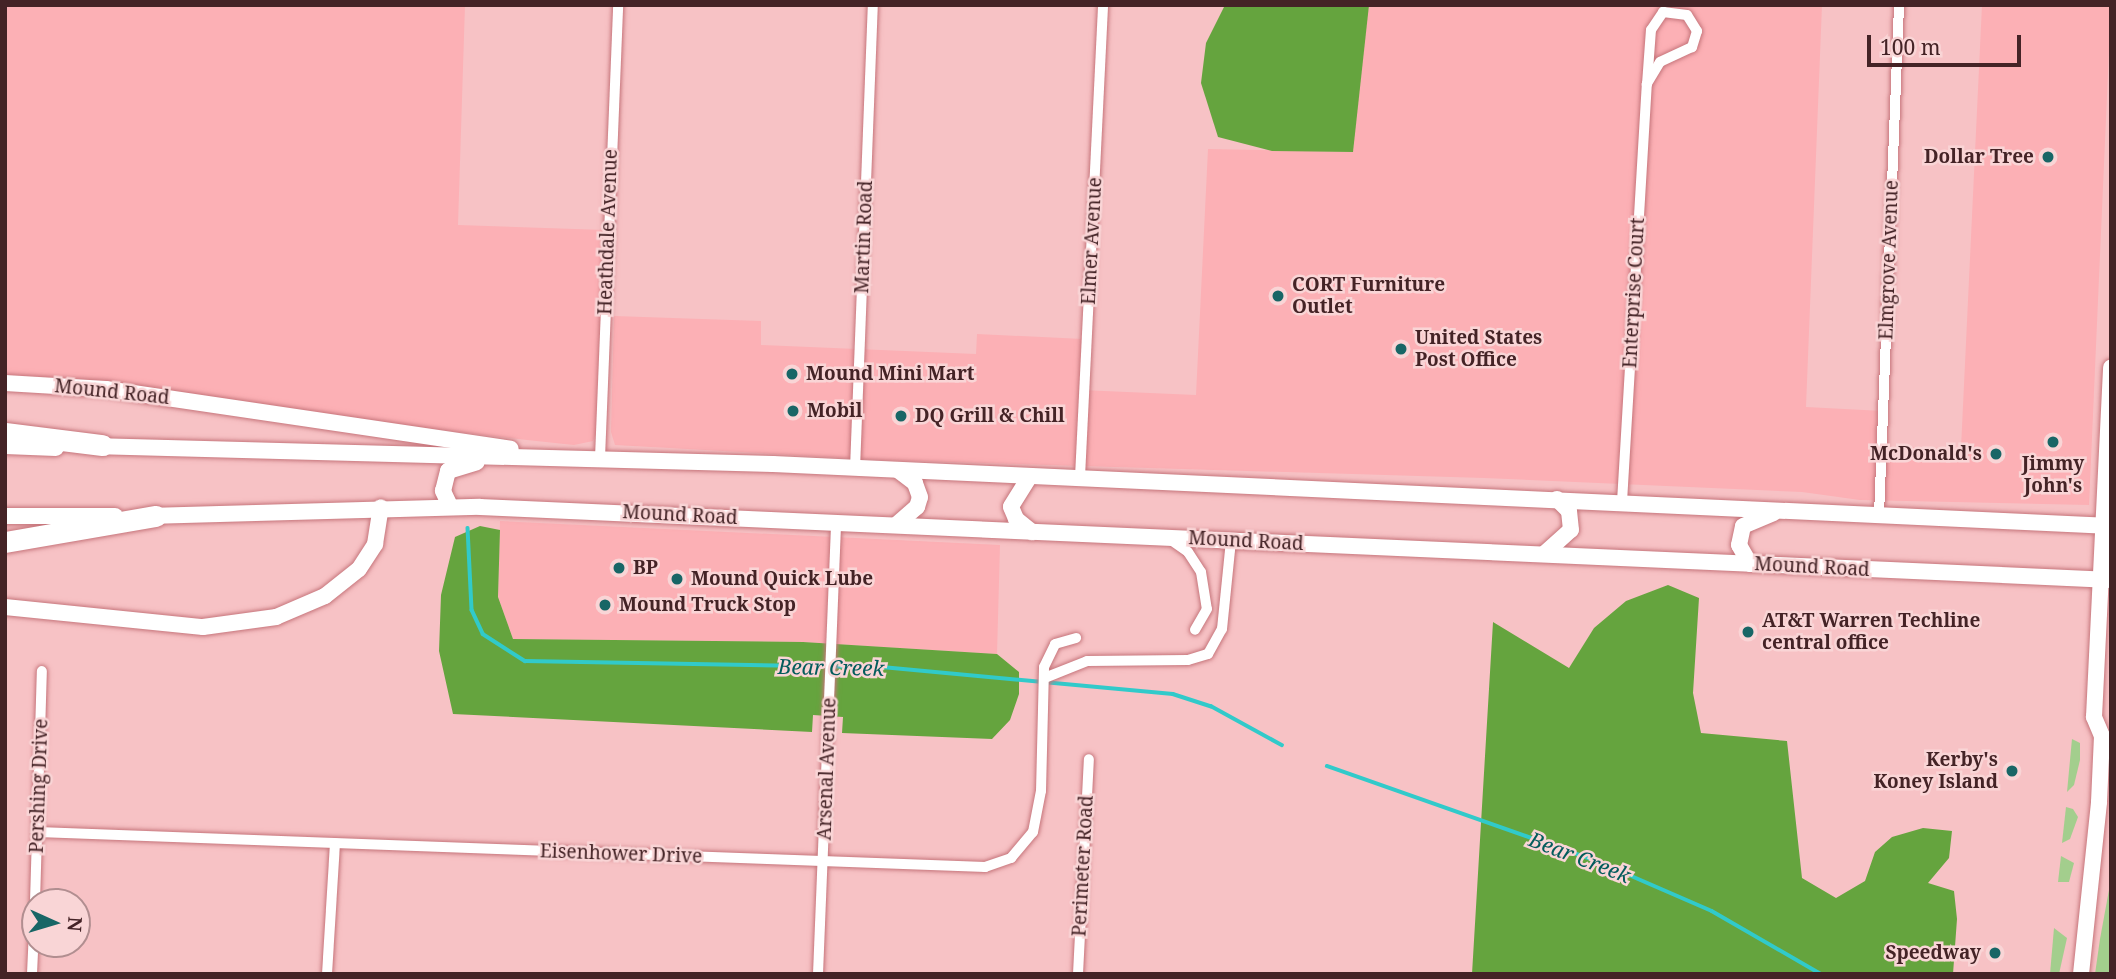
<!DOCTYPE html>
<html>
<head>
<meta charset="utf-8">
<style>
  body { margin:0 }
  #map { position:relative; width:2116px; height:979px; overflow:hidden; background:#f7c2c5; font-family:"Noto Serif",serif }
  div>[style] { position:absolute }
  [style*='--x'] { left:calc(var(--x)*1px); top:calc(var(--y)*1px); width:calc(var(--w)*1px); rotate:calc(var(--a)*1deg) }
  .built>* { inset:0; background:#fcb0b5 }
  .green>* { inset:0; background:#a3ce8d }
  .forest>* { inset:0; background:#65a43e }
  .stream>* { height:3.5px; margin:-1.75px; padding:0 1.75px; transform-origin:1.75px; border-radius:1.75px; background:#31caca }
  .roads { filter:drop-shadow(0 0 2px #c6757b) drop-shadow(0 0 2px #c6757b) }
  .street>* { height:10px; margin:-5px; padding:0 5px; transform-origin:5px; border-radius:5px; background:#fff }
  .secondary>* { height:16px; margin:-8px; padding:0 8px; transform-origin:8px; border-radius:8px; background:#fff }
  .highway>* { height:21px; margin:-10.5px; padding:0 10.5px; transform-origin:10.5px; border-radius:10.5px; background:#fff }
  .dots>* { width:19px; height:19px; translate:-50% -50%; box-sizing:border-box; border:4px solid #f9d5d6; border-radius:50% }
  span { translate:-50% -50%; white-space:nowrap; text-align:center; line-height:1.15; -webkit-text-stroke:5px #f9d5d6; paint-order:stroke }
  .poi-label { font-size:19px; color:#442326; font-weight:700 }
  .right { translate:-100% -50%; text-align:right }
  .left { translate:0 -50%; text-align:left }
  .street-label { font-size:19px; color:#442326 }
  .water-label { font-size:21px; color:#035c5c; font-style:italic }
  .frame { position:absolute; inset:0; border:7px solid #442326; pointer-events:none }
  .north { position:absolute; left:21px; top:888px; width:70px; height:70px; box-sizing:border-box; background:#f9d5d6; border:2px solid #b18e90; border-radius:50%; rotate:94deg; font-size:19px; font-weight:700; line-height:28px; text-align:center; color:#442326 }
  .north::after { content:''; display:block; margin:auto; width:24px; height:32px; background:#186666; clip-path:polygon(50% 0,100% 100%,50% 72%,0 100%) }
  .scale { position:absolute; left:1867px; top:35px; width:154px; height:32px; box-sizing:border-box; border:4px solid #442326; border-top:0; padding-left:9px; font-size:21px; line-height:24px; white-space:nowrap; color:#442326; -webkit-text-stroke:5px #f9d5d6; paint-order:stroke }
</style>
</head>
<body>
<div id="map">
  <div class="built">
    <div style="clip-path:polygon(5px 5px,465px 5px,458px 225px,605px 230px,598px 428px,593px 441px,574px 445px,527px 440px,5px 379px)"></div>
    <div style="clip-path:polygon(1362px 5px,1822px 5px,1806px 407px,1883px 411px,1881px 447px,1961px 448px,1982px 5px,2111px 5px,2089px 505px,1860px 500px,1802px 492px,1484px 478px,882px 460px,615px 445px,611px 432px,614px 316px,761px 321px,761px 345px,976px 354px,977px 334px,1083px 339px,1081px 390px,1196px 395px,1208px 149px,1353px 152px)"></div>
    <div style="clip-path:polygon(500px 521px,1000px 545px,997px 654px,803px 642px,513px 639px,498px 597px)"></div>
  </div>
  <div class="green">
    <div style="clip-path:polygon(2072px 739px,2080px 743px,2080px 760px,2074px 785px,2067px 792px)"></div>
    <div style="clip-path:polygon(2066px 807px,2073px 809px,2078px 817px,2070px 839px,2062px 843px)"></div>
    <div style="clip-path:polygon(2061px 856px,2074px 863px,2069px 882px,2058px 882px)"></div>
    <div style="clip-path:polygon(2111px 879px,2111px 974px,2095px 974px,2100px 939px)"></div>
    <div style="clip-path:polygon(2054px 928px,2067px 938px,2059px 974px,2050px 974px)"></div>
  </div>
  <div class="forest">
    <div style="clip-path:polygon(1225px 5px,1369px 5px,1353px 152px,1272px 151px,1218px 137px,1201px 83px,1206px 43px)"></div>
    <div style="clip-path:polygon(480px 526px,500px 530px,498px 597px,513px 639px,803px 642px,997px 654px,1019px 672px,1019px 694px,1010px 720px,992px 739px,842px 733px,843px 717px,813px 715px,812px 732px,453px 714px,439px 651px,441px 595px,455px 537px)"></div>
    <div style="clip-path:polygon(1668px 585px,1699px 598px,1693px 693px,1701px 733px,1787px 741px,1802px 878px,1836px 898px,1865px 881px,1875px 852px,1892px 837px,1923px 828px,1952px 831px,1949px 858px,1928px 883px,1954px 891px,1957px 919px,1953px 974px,1472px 974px,1493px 622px,1569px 668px,1594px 628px,1626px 601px)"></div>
  </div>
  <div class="stream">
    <div style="--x:468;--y:528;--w:82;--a:87.2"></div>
    <div style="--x:472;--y:610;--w:26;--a:65"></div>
    <div style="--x:483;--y:634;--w:50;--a:32.7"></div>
    <div style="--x:525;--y:661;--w:357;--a:1"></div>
    <div style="--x:882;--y:667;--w:292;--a:5.3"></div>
    <div style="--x:1173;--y:694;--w:40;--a:18"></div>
    <div style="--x:1211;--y:706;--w:81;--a:28.8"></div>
    <div style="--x:1327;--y:766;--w:286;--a:19.4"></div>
    <div style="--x:1597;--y:861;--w:125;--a:23.5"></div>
    <div style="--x:1712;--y:911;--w:126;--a:30"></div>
  </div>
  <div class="roads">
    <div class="street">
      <div style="--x:600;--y:458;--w:453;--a:-87.7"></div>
      <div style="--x:855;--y:469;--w:464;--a:-87.8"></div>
      <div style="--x:1080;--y:477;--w:473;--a:-87.2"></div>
      <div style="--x:1622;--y:502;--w:419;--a:-86.6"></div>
      <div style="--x:1647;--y:84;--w:54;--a:-85.8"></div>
      <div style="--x:1651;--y:30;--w:22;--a:-56"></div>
      <div style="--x:1663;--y:12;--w:24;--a:7"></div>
      <div style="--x:1687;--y:15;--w:19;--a:58"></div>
      <div style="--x:1697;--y:31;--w:17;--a:107"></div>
      <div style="--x:1692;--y:47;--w:35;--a:155"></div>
      <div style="--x:1660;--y:62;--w:26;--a:121"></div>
      <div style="--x:1879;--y:515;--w:510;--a:-87.75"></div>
      <div style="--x:1168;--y:538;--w:24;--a:35"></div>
      <div style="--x:1188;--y:552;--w:24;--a:57"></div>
      <div style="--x:1201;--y:572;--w:37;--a:81"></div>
      <div style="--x:1207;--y:609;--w:24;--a:120"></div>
      <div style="--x:1047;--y:677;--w:43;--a:-21.8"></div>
      <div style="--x:1087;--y:661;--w:101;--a:-0.6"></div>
      <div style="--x:1188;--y:660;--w:21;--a:-17"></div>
      <div style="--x:1208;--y:654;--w:29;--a:-61"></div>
      <div style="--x:1222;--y:629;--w:88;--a:-84.2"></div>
      <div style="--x:38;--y:832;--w:948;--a:2.12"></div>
      <div style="--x:985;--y:867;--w:28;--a:-19"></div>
      <div style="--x:1011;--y:858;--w:34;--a:-50"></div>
      <div style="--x:1033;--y:832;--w:42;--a:-79"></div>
      <div style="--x:1041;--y:791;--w:124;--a:-88.6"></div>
      <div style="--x:1044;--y:667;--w:25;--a:-64"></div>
      <div style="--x:1055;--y:644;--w:22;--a:-16"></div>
      <div style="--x:35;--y:902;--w:231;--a:-88.3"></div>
      <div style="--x:32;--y:974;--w:67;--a:-87.4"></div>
      <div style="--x:327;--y:974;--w:131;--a:-86.5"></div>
      <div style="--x:818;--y:974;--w:452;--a:-87.7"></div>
      <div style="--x:1078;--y:974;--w:215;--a:-87.1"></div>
    </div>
    <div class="secondary">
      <div style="--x:5;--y:383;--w:101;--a:3.4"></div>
      <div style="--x:106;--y:389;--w:409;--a:8.4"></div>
      <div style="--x:5;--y:446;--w:51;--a:2.2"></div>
      <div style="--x:92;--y:446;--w:681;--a:1.51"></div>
      <div style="--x:773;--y:464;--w:1339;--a:2.65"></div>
      <div style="--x:1030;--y:476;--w:36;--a:122"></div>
      <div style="--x:1011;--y:507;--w:13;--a:67"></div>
      <div style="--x:1016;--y:519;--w:21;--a:39"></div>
      <div style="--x:450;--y:506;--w:17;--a:-115"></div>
      <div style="--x:443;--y:491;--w:21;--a:-76"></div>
      <div style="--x:448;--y:471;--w:30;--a:-17"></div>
      <div style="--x:5;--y:516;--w:110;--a:0"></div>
      <div style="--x:148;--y:516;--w:332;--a:-1.6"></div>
      <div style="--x:480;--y:507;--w:1633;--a:2.56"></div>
      <div style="--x:896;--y:525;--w:28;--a:-41"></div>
      <div style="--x:917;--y:507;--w:10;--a:-73"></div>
      <div style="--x:920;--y:497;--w:15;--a:-110"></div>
      <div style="--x:915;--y:483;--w:21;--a:-143"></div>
      <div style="--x:1544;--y:554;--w:36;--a:-42"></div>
      <div style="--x:1571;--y:530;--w:19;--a:-96"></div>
      <div style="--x:1569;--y:511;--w:17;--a:-135"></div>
      <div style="--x:1750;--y:564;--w:22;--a:-120"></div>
      <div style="--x:1739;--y:545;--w:19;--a:-78"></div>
      <div style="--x:1743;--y:526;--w:33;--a:-23"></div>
      <div style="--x:5;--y:607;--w:199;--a:5.8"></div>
      <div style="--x:203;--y:627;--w:74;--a:-7.8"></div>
      <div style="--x:276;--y:617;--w:53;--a:-23.2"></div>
      <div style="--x:325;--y:596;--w:43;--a:-38.5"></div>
      <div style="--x:359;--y:569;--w:30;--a:-57"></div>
      <div style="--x:375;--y:544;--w:37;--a:-81"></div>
      <div style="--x:2081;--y:974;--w:173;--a:-84"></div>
      <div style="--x:2099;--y:802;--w:66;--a:-87.4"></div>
      <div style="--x:2102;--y:736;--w:21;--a:-113"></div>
      <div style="--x:2094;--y:717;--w:350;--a:-87.2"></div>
    </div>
    <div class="highway">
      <div style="--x:5;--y:433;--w:98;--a:7.1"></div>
      <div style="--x:5;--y:542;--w:153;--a:-9.8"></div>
    </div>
  </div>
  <div class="dots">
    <div style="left:2048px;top:157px;background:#186666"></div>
    <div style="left:1278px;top:296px;background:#186666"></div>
    <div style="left:1401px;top:349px;background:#186666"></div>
    <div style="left:792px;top:374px;background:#186666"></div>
    <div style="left:793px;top:411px;background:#186666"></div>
    <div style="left:901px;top:416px;background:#186666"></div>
    <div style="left:2053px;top:442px;background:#186666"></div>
    <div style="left:1996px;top:454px;background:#186666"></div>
    <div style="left:619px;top:568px;background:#186666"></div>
    <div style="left:677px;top:579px;background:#186666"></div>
    <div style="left:605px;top:605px;background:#186666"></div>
    <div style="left:1748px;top:632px;background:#186666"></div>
    <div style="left:2012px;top:771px;background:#186666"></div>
    <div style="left:1995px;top:953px;background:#186666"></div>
  </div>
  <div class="poi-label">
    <span class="right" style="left:2034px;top:157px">Dollar Tree</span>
    <span class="left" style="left:1292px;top:296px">CORT Furniture<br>Outlet</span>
    <span class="left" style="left:1415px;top:349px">United States<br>Post Office</span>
    <span class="left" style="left:806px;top:374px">Mound Mini Mart</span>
    <span class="left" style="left:807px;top:411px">Mobil</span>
    <span class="left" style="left:915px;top:416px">DQ Grill &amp; Chill</span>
    <span class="right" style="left:1982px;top:454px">McDonald's</span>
    <span style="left:2053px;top:475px">Jimmy<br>John's</span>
    <span class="left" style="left:633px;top:568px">BP</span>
    <span class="left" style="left:691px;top:579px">Mound Quick Lube</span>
    <span class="left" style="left:619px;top:605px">Mound Truck Stop</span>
    <span class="left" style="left:1762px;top:632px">AT&amp;T Warren Techline<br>central office</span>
    <span class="right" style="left:1998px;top:771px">Kerby's<br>Koney Island</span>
    <span class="right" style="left:1981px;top:953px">Speedway</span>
  </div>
  <div class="street-label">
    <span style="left:608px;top:232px;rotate:-88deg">Heathdale Avenue</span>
    <span style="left:864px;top:237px;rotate:-88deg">Martin Road</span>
    <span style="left:1092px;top:241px;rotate:-87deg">Elmer Avenue</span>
    <span style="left:1889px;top:260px;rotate:-88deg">Elmgrove Avenue</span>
    <span style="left:1634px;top:293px;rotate:-87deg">Enterprise Court</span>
    <span style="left:112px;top:392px;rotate:6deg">Mound Road</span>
    <span style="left:680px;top:515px;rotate:3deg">Mound Road</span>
    <span style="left:1246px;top:541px;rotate:3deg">Mound Road</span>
    <span style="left:1812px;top:567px;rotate:3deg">Mound Road</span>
    <span style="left:827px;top:769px;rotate:-88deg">Arsenal Avenue</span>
    <span style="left:39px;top:786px;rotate:-88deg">Pershing Drive</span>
    <span style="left:621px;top:854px;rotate:2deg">Eisenhower Drive</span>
    <span style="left:1083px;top:866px;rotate:-87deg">Perimeter Road</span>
  </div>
  <div class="water-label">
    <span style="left:831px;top:667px;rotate:1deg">Bear Creek</span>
    <span style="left:1580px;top:857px;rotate:21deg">Bear Creek</span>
  </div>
  <div class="frame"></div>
  <div class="north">N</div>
  <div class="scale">100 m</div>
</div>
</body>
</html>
